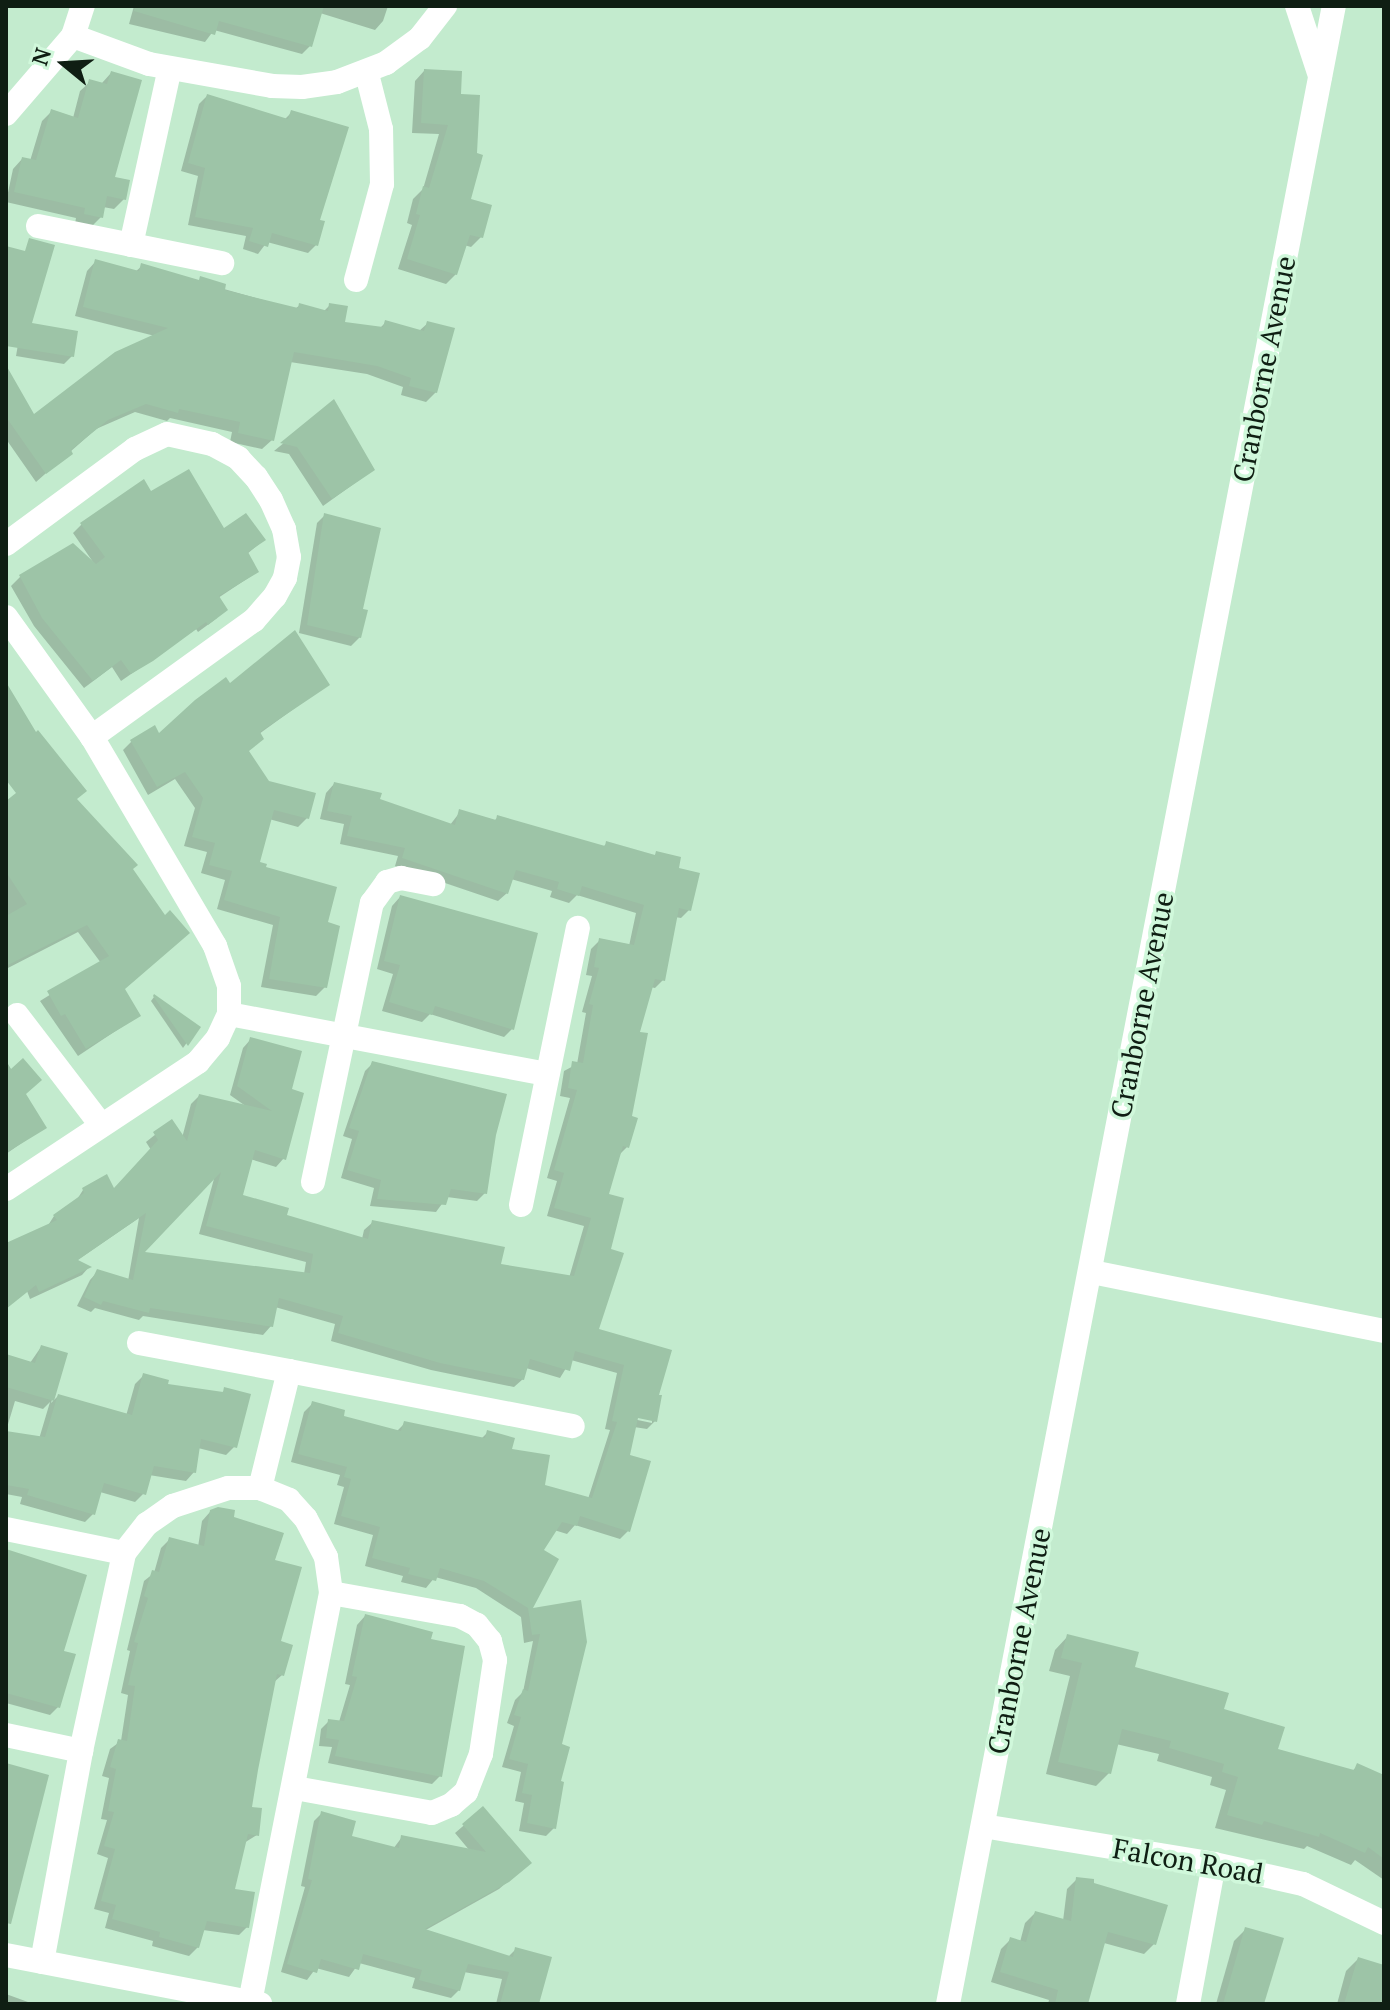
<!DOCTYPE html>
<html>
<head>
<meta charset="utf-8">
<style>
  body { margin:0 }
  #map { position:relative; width:1390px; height:2010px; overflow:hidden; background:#c3ebce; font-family:"PT Serif",serif }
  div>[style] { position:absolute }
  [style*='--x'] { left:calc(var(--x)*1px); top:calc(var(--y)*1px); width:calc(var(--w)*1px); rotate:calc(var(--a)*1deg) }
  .shadow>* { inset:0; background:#0003 }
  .building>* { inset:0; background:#9dc4a7 }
  .minor>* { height:24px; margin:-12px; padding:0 12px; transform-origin:12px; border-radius:12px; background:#fff }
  span { translate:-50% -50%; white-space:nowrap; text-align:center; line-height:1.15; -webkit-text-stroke:7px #d0f8db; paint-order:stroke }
  .street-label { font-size:28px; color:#0f1e13 }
  .frame { position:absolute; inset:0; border:8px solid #0f1e13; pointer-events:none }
  .north { position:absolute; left:24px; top:24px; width:80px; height:80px; -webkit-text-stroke:6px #d0f8db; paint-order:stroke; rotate:288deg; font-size:22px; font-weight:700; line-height:32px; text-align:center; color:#0f1e13 }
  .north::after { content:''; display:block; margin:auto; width:28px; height:36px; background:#0f1e13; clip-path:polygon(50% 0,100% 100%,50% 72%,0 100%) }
</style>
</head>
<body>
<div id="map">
  <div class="shadow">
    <div style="clip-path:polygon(134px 6px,388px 6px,383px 21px,375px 30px,320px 13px,310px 46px,302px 54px,214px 30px,205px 42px,129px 24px)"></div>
    <div style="clip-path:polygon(424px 71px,459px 96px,468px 201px,481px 237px,471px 247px,464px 245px,456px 274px,446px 284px,398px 269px,412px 225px,407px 223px,413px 199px,423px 189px,439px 134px,412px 133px,415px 81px)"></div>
    <div style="clip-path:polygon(111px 73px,113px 178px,124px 199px,114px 209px,103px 207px,101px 217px,91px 227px,75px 224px,76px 218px,6px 202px,13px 169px,22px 159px,30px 161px,42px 121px,51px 112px,73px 118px,80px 91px,90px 82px,102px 83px)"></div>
    <div style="clip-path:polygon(207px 96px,284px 120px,291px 113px,318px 221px,316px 245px,308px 253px,267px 242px,258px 254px,243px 249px,246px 236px,188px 225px,198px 176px,181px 171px,199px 104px)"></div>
    <div style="clip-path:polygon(96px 261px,135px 272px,142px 266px,295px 309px,300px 305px,323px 312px,330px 305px,343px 324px,379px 329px,386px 322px,419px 331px,428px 323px,436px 392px,426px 402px,401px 395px,403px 387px,367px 374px,290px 362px,272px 440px,262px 449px,230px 442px,232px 432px,170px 418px,167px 421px,135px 412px,96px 429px,36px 482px,6px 439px,6px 369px,33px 417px,155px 336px,75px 316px,87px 271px)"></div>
    <div style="clip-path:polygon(20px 333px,72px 356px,64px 364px,16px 356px)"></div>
    <div style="clip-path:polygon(334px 402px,373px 470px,323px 506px,289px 454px,274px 451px)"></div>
    <div style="clip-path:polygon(150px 493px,224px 531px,264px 540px,247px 554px,257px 572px,218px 598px,217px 618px,198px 632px,196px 629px,121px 681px,112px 667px,84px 688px,34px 626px,11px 586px,20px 577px,93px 562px,73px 533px,82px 524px)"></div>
    <div style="clip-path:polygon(325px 515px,360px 610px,360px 637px,351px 646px,299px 633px,317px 523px)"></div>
    <div style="clip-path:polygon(328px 684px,259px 734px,247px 752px,267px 783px,307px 818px,298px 827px,269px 819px,257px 863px,326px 923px,325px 987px,316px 996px,261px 987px,273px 925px,217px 909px,225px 880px,201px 873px,207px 852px,184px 846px,195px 808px,175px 779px,148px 795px,123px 750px,132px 741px,159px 736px,229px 686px)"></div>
    <div style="clip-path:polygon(evenodd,334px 784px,450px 825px,460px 812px,494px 821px,498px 817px,603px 847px,607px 843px,653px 857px,656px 854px,677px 870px,689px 910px,681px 918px,675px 917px,663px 980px,655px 988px,650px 987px,637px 1033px,627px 1147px,618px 1156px,606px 1195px,608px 1250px,596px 1330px,656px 1396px,655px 1421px,647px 1429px,634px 1427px,628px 1457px,628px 1531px,620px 1539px,575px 1525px,567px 1534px,554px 1530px,541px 1551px,529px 1610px,579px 1602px,559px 1746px,554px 1828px,546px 1836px,519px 1831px,524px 1803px,515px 1801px,521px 1772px,502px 1767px,514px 1726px,507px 1723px,515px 1700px,523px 1692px,533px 1641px,524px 1643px,521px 1617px,476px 1588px,435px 1577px,426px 1588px,401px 1582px,403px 1576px,365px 1566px,373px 1535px,334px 1524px,344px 1487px,337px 1485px,340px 1475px,291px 1462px,304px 1412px,313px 1403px,341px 1418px,396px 1432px,405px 1423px,481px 1439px,488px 1432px,543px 1486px,588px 1499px,610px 1430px,605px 1429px,617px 1373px,571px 1360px,560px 1378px,526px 1368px,523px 1379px,514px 1387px,431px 1370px,331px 1341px,335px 1324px,275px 1307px,271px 1326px,263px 1335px,143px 1316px,139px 1320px,95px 1308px,91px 1312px,77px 1306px,90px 1280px,98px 1271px,128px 1281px,139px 1218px,76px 1261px,89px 1267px,82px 1275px,30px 1299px,27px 1291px,6px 1306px,6px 1247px,47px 1227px,54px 1216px,76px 1201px,83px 1190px,113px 1190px,151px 1150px,146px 1142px,171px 1122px,182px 1138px,191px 1104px,199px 1096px,247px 1107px,230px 1095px,243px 1048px,251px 1039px,289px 1091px,284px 1158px,276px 1167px,250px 1159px,240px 1197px,284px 1217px,362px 1239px,364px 1230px,373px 1222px,499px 1266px,569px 1278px,584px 1226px,547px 1216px,557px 1181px,547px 1178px,570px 1098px,560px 1096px,564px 1071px,577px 1064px,586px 1013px,582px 1012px,592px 976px,586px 975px,591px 949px,600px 940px,629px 946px,636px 913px,577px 895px,569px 903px,550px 897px,552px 891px,511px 879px,507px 893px,498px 901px,395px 866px,398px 856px,340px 844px,344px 824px,320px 819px,326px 793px,334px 784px,215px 1175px,199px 1234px,306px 1262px,304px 1274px,141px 1253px,215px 1175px,334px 784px,629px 1414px,652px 1419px,652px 1423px,628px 1418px,629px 1414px)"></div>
    <div style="clip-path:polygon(75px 800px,131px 869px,123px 990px,138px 1016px,78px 1056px,40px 1001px,101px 963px,78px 932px,6px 969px,6px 818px)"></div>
    <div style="clip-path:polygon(400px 897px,512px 1029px,504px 1037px,430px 1014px,422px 1022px,382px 1011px,393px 974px,377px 969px,392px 906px)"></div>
    <div style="clip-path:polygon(154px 997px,198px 1027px,183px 1048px,151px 1001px)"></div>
    <div style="clip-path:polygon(6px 1061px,44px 1127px,6px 1154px)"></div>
    <div style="clip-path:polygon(373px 1063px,494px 1134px,485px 1193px,477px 1201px,447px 1197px,436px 1212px,370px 1206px,374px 1188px,341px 1178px,352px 1139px,343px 1136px,365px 1071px)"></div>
    <div style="clip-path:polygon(41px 1347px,66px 1354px,51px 1403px,58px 1396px,126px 1416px,135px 1384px,144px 1375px,165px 1386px,220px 1394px,225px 1390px,235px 1446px,226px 1455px,198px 1448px,194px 1472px,186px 1481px,149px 1475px,144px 1493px,135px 1502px,100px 1492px,93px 1514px,85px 1522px,20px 1504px,22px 1497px,6px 1494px,6px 1433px,39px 1439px,50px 1402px,43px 1409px,15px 1401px,6px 1431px,6px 1357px,30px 1363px)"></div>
    <div style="clip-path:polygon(210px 1512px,232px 1518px,273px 1561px,282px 1675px,273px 1683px,250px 1809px,257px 1835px,244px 1843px,233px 1890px,248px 1926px,239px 1935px,203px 1930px,198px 1947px,189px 1956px,152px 1946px,153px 1941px,105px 1928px,109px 1913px,94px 1909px,108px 1858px,97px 1854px,107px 1820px,101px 1819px,109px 1778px,102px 1776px,110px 1749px,121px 1741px,128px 1695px,121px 1693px,130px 1651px,127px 1650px,144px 1581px,154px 1573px,161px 1548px,170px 1539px,198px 1547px,202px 1521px)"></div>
    <div style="clip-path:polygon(6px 1549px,61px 1652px,58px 1707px,50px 1715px,6px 1703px)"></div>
    <div style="clip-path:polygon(365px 1616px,440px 1776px,432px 1784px,328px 1763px,332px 1747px,319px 1746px,321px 1729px,329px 1721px,339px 1722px,350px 1685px,345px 1684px,357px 1625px)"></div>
    <div style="clip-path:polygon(1068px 1636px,1222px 1711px,1276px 1750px,1352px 1771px,1358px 1766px,1384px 1777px,1384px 1880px,1355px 1860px,1351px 1865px,1307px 1846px,1304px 1849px,1215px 1828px,1226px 1790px,1210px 1785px,1212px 1777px,1157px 1761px,1159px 1754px,1116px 1744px,1109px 1773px,1096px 1786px,1046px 1774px,1070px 1676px,1049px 1671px,1055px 1650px)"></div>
    <div style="clip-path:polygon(483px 1809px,521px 1870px,499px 1889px,424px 1931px,507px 1958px,516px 1949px,537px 2004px,496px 2004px,502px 1979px,464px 1972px,459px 1990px,451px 1998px,412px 1988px,415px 1978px,359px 1963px,349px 1977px,316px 1968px,307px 1980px,281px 1972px,305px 1887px,301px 1886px,314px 1821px,322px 1813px,349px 1838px,393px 1849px,402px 1837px,470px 1851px,455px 1833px)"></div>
    <div style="clip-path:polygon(1077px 1879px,1154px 1944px,1144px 1954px,1104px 1943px,1085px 2004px,1048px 2004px,1049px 2000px,991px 1982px,1001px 1949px,1011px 1939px,1020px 1942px,1025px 1923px,1035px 1913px,1063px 1921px,1067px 1889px)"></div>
    <div style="clip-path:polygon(1246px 1929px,1262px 2004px,1216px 2004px,1234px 1941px)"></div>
    <div style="clip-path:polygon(1358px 1959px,1384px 1967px,1384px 2004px,1337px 2004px,1346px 1971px)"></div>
    <div style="clip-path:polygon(6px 1994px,28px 2002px,27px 2004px,6px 2004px)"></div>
  </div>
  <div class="building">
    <div style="clip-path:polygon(135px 6px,324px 6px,312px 47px,219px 21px,215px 35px,134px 11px)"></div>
    <div style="clip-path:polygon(424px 69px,462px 71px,461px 94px,480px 95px,477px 153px,483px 155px,471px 199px,492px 205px,483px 238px,470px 235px,457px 275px,407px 259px,420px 215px,416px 214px,423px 186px,429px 188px,448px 125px,421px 123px)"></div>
    <div style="clip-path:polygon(111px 71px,142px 80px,115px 177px,130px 180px,126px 200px,107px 196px,103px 218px,84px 214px,85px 208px,14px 192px,22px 157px,36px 160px,51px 109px,78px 118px,89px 79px,107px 84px)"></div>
    <div style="clip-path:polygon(207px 94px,288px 119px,291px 110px,349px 127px,320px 220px,325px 221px,318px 246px,272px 233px,268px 247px,249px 241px,253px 228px,195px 217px,205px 168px,188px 163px)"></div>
    <div style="clip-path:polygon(29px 238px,55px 245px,32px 323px,78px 331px,74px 357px,6px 346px,6px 246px,25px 251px)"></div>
    <div style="clip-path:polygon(95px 259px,139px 271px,141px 263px,199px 280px,200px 276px,226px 284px,225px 290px,298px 308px,299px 303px,328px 311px,329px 303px,348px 306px,345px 322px,383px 327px,385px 320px,424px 331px,427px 321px,455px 328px,437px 393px,409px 386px,411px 378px,377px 366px,294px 352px,274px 441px,238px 433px,240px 422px,179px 409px,178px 413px,146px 404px,108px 420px,71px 450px,73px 454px,46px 474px,6px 417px,6px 365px,34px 414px,115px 352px,168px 328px,83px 307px)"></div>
    <div style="clip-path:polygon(334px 399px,375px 470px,332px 499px,297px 447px,280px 443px)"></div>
    <div style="clip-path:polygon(189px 469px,224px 528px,246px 513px,266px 540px,248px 552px,259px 572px,219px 596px,228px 610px,208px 625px,206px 622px,153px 661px,131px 674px,121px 660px,93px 681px,42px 618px,19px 575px,73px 543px,96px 564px,105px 557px,80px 523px,144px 479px,151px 491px)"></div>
    <div style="clip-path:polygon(324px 513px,381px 528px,363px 609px,368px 610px,361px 638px,307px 625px)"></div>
    <div style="clip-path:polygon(295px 630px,330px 685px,260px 732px,264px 739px,249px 751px,269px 781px,316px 793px,309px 819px,274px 810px,260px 862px,267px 864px,266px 867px,337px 887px,328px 922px,340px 926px,327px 988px,269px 979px,280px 917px,224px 900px,232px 871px,209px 865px,215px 843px,192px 837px,203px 798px,185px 772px,157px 787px,130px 740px,155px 725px,159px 733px,195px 700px,226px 677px,230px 683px)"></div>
    <div style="clip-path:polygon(6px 682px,36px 732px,38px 730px,87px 791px,77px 799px,138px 865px,133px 869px,165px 915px,170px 910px,190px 933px,125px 989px,141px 1016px,86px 1049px,65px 1014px,61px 1016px,47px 991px,109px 956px,87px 925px,6px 966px,6px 916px,27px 904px,6px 872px,6px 801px,16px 793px,6px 780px)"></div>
    <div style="clip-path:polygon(evenodd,334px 782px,382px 793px,380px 799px,455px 825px,459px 809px,496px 820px,497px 815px,605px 846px,606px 841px,655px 855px,656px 851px,681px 857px,679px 868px,700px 873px,691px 911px,679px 908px,665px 981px,655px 979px,640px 1032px,648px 1033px,632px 1116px,638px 1118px,629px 1148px,623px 1146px,609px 1194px,624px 1198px,611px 1249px,624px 1253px,599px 1329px,672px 1350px,659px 1395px,662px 1395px,657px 1422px,638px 1418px,630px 1455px,651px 1461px,630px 1532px,580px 1516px,577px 1526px,562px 1522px,544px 1550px,559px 1559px,533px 1608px,581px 1600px,587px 1642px,562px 1744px,570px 1747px,561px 1781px,564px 1782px,556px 1829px,527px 1823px,532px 1795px,522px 1793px,528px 1764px,509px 1759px,521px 1717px,514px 1715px,523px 1689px,528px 1691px,540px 1634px,532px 1635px,528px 1608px,484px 1581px,440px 1568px,436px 1581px,408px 1574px,410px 1568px,372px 1558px,380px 1527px,341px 1516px,351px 1479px,344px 1477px,347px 1467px,298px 1454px,312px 1401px,345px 1410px,344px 1416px,401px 1431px,404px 1421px,485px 1438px,487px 1430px,515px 1438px,512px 1449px,550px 1455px,545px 1485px,592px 1498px,617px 1422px,612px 1421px,624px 1365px,575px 1351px,570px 1371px,530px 1359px,524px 1380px,440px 1363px,338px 1333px,343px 1316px,279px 1298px,273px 1327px,150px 1308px,149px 1313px,103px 1301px,101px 1305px,84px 1297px,97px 1269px,133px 1280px,146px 1213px,78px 1260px,92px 1267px,39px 1292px,36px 1285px,6px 1309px,6px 1243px,57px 1220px,53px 1215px,84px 1193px,82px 1188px,107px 1174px,114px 1188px,158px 1140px,153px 1132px,172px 1119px,187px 1141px,199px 1094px,272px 1111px,237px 1086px,250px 1037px,302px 1051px,292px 1089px,304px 1093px,286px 1160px,255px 1150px,243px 1195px,289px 1208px,287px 1215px,368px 1239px,372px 1220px,505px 1247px,501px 1264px,574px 1276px,591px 1218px,554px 1208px,564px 1173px,554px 1170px,577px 1090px,568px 1088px,572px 1061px,583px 1063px,593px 1005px,589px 1004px,599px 968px,594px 967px,599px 938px,634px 945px,644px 905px,582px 886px,579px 896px,557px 889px,559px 882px,516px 870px,508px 894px,402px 858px,405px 848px,347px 836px,352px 816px,327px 811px,334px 782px,221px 1172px,206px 1226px,313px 1254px,310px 1273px,145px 1252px,221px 1172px)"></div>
    <div style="clip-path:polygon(400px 895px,538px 933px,514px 1030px,435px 1006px,432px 1015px,389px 1002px,400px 965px,384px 961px)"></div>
    <div style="clip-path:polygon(154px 994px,201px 1027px,188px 1046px,153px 996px)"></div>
    <div style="clip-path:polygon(23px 1058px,42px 1080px,26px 1094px,47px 1128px,6px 1153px,6px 1061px,11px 1069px)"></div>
    <div style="clip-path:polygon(372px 1061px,507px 1094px,496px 1135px,487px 1194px,451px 1189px,446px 1205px,377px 1199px,381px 1180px,347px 1170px,359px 1131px,349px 1128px)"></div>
    <div style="clip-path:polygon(41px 1345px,68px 1353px,54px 1401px,6px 1387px,6px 1354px,35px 1363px)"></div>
    <div style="clip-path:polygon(143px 1373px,169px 1380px,168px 1384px,223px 1392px,224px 1387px,251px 1394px,237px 1448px,201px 1439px,196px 1473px,154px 1466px,146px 1495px,104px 1483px,95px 1515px,27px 1495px,29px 1489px,6px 1485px,6px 1431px,45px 1437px,58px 1394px,132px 1415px)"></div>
    <div style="clip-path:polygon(218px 1507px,235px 1510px,234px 1517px,284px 1533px,275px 1560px,302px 1567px,281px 1641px,293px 1645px,284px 1676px,277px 1674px,258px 1770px,252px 1807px,262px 1808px,259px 1836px,248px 1834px,235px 1889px,255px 1892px,249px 1928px,207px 1921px,199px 1948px,159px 1937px,160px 1932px,112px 1919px,116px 1905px,101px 1901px,115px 1849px,104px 1846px,114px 1812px,108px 1811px,116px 1769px,110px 1767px,118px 1739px,127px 1741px,135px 1686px,128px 1685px,138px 1643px,134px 1642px,148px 1598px,144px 1596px,152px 1570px,159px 1572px,169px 1537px,204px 1546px,210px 1510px)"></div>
    <div style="clip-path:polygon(6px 1549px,87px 1575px,64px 1651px,76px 1654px,60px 1708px,6px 1693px)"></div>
    <div style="clip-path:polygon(365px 1614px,433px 1632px,431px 1639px,465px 1646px,442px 1777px,335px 1756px,339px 1740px,326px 1738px,328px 1719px,344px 1721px,357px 1677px,352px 1676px)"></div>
    <div style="clip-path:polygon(1067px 1634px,1139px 1652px,1135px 1667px,1229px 1693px,1224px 1709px,1285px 1727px,1278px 1749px,1354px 1770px,1357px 1763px,1384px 1775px,1384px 1859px,1368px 1847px,1365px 1853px,1320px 1833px,1319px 1837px,1264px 1821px,1262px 1825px,1227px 1815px,1238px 1777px,1222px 1772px,1224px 1764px,1169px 1748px,1171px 1741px,1122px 1729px,1111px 1774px,1058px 1762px,1082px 1663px,1061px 1658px)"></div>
    <div style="clip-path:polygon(6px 1763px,49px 1775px,11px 1924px,6px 1923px)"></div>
    <div style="clip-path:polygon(483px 1806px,532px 1863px,509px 1882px,425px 1929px,513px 1957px,515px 1947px,552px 1957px,539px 2004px,500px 2004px,509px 1972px,468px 1964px,460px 1991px,419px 1980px,422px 1970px,363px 1954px,359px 1970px,321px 1959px,317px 1973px,287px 1964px,312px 1880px,308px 1879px,321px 1811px,356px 1821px,352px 1836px,399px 1848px,401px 1835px,486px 1852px,462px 1824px)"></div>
    <div style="clip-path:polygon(1076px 1877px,1094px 1879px,1094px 1883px,1168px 1905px,1156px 1945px,1108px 1932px,1088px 2004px,1055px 2004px,1058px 1990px,1000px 1972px,1010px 1937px,1026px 1942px,1035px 1911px,1071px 1921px)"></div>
    <div style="clip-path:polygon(1245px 1927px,1284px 1938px,1264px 2004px,1223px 2004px)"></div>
    <div style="clip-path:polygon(1358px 1957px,1384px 1965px,1384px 2004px,1344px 2004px)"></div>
  </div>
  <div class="minor">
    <div style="--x:1297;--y:6;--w:74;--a:71.8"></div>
    <div style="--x:73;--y:36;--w:81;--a:20.2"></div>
    <div style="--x:149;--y:64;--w:125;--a:10.1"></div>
    <div style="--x:272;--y:86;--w:30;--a:2"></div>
    <div style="--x:302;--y:87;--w:35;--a:-8"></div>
    <div style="--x:337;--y:82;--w:53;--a:-21.2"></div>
    <div style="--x:386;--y:63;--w:42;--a:-36.3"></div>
    <div style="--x:420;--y:38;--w:41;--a:-52"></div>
    <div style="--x:6;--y:114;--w:103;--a:-49.3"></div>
    <div style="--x:73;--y:36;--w:32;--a:-72"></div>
    <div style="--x:38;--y:226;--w:188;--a:11.4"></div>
    <div style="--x:131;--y:245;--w:181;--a:-77.6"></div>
    <div style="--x:356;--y:280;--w:99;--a:-74.8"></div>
    <div style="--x:382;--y:184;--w:55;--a:-91"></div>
    <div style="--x:381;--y:129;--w:57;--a:-104.3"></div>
    <div style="--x:6;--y:544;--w:160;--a:-36.4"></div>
    <div style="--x:135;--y:449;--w:35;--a:-25"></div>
    <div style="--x:167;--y:434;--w:46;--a:12.5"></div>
    <div style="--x:212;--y:444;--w:30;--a:28"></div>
    <div style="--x:238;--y:458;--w:26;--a:47"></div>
    <div style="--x:256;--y:477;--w:27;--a:57"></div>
    <div style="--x:271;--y:500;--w:32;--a:66"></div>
    <div style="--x:284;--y:529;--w:28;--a:80"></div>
    <div style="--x:289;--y:557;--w:21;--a:101"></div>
    <div style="--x:285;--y:578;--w:21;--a:119"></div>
    <div style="--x:275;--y:596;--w:32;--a:131"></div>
    <div style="--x:254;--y:620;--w:200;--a:144.2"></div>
    <div style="--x:6;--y:617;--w:148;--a:54.4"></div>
    <div style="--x:92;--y:737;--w:243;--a:59.5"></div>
    <div style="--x:215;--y:946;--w:42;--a:70.7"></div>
    <div style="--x:229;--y:986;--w:28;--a:90"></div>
    <div style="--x:229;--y:1014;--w:26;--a:115"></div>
    <div style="--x:218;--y:1038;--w:31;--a:130"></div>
    <div style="--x:198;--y:1062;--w:230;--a:146.5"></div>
    <div style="--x:229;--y:1014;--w:324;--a:10.7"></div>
    <div style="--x:17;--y:1015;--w:138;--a:52.6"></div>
    <div style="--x:313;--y:1182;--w:285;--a:-78.1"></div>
    <div style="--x:372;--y:903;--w:26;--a:-54"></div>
    <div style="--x:387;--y:882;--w:15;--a:-16"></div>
    <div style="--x:401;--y:878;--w:33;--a:11"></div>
    <div style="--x:521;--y:1205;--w:283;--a:-78.4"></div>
    <div style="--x:1092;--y:1272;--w:298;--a:11.4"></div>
    <div style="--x:139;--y:1343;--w:153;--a:10.6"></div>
    <div style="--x:289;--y:1371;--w:121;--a:103.9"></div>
    <div style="--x:289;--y:1371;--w:289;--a:11"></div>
    <div style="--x:6;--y:1529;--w:120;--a:11.5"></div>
    <div style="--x:6;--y:1735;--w:77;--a:12"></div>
    <div style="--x:295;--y:1788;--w:139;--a:10.3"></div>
    <div style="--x:432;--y:1813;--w:21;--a:-23"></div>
    <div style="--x:451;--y:1805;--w:20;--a:-41"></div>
    <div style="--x:466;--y:1792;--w:41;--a:-68.5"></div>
    <div style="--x:481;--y:1754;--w:95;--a:-81.5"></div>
    <div style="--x:495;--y:1660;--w:20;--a:-105"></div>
    <div style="--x:490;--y:1641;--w:21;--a:-129"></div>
    <div style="--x:477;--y:1625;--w:19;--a:-152"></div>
    <div style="--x:460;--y:1616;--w:131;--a:-169.9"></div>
    <div style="--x:983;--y:1826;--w:234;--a:9.3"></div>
    <div style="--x:1214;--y:1864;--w:91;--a:12.7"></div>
    <div style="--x:1303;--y:1884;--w:90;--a:25.7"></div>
    <div style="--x:6;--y:1955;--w:259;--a:10.9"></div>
    <div style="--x:42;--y:1962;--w:215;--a:-79.5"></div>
    <div style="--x:81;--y:1751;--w:203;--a:-77.7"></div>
    <div style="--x:124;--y:1553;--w:37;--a:-52"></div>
    <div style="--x:147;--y:1524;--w:32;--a:-35"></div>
    <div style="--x:173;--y:1506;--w:58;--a:-18.1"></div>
    <div style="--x:228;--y:1488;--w:32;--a:0"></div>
    <div style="--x:260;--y:1488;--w:31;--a:22"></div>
    <div style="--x:289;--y:1500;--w:25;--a:48"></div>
    <div style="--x:306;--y:1519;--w:43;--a:62.2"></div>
    <div style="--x:326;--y:1557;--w:36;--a:82"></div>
    <div style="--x:331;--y:1593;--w:417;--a:101.2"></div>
    <div style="--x:948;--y:2004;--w:2035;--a:-79.07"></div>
    <div style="--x:1188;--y:2004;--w:142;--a:-79.5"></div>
  </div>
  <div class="street-label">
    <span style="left:1264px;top:369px;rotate:-79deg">Cranborne Avenue</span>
    <span style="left:1142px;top:1005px;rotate:-79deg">Cranborne Avenue</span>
    <span style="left:1019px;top:1641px;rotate:-79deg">Cranborne Avenue</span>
    <span style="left:1188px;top:1861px;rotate:10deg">Falcon Road</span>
  </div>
  <div class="frame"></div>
  <div class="north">N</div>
</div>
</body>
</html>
